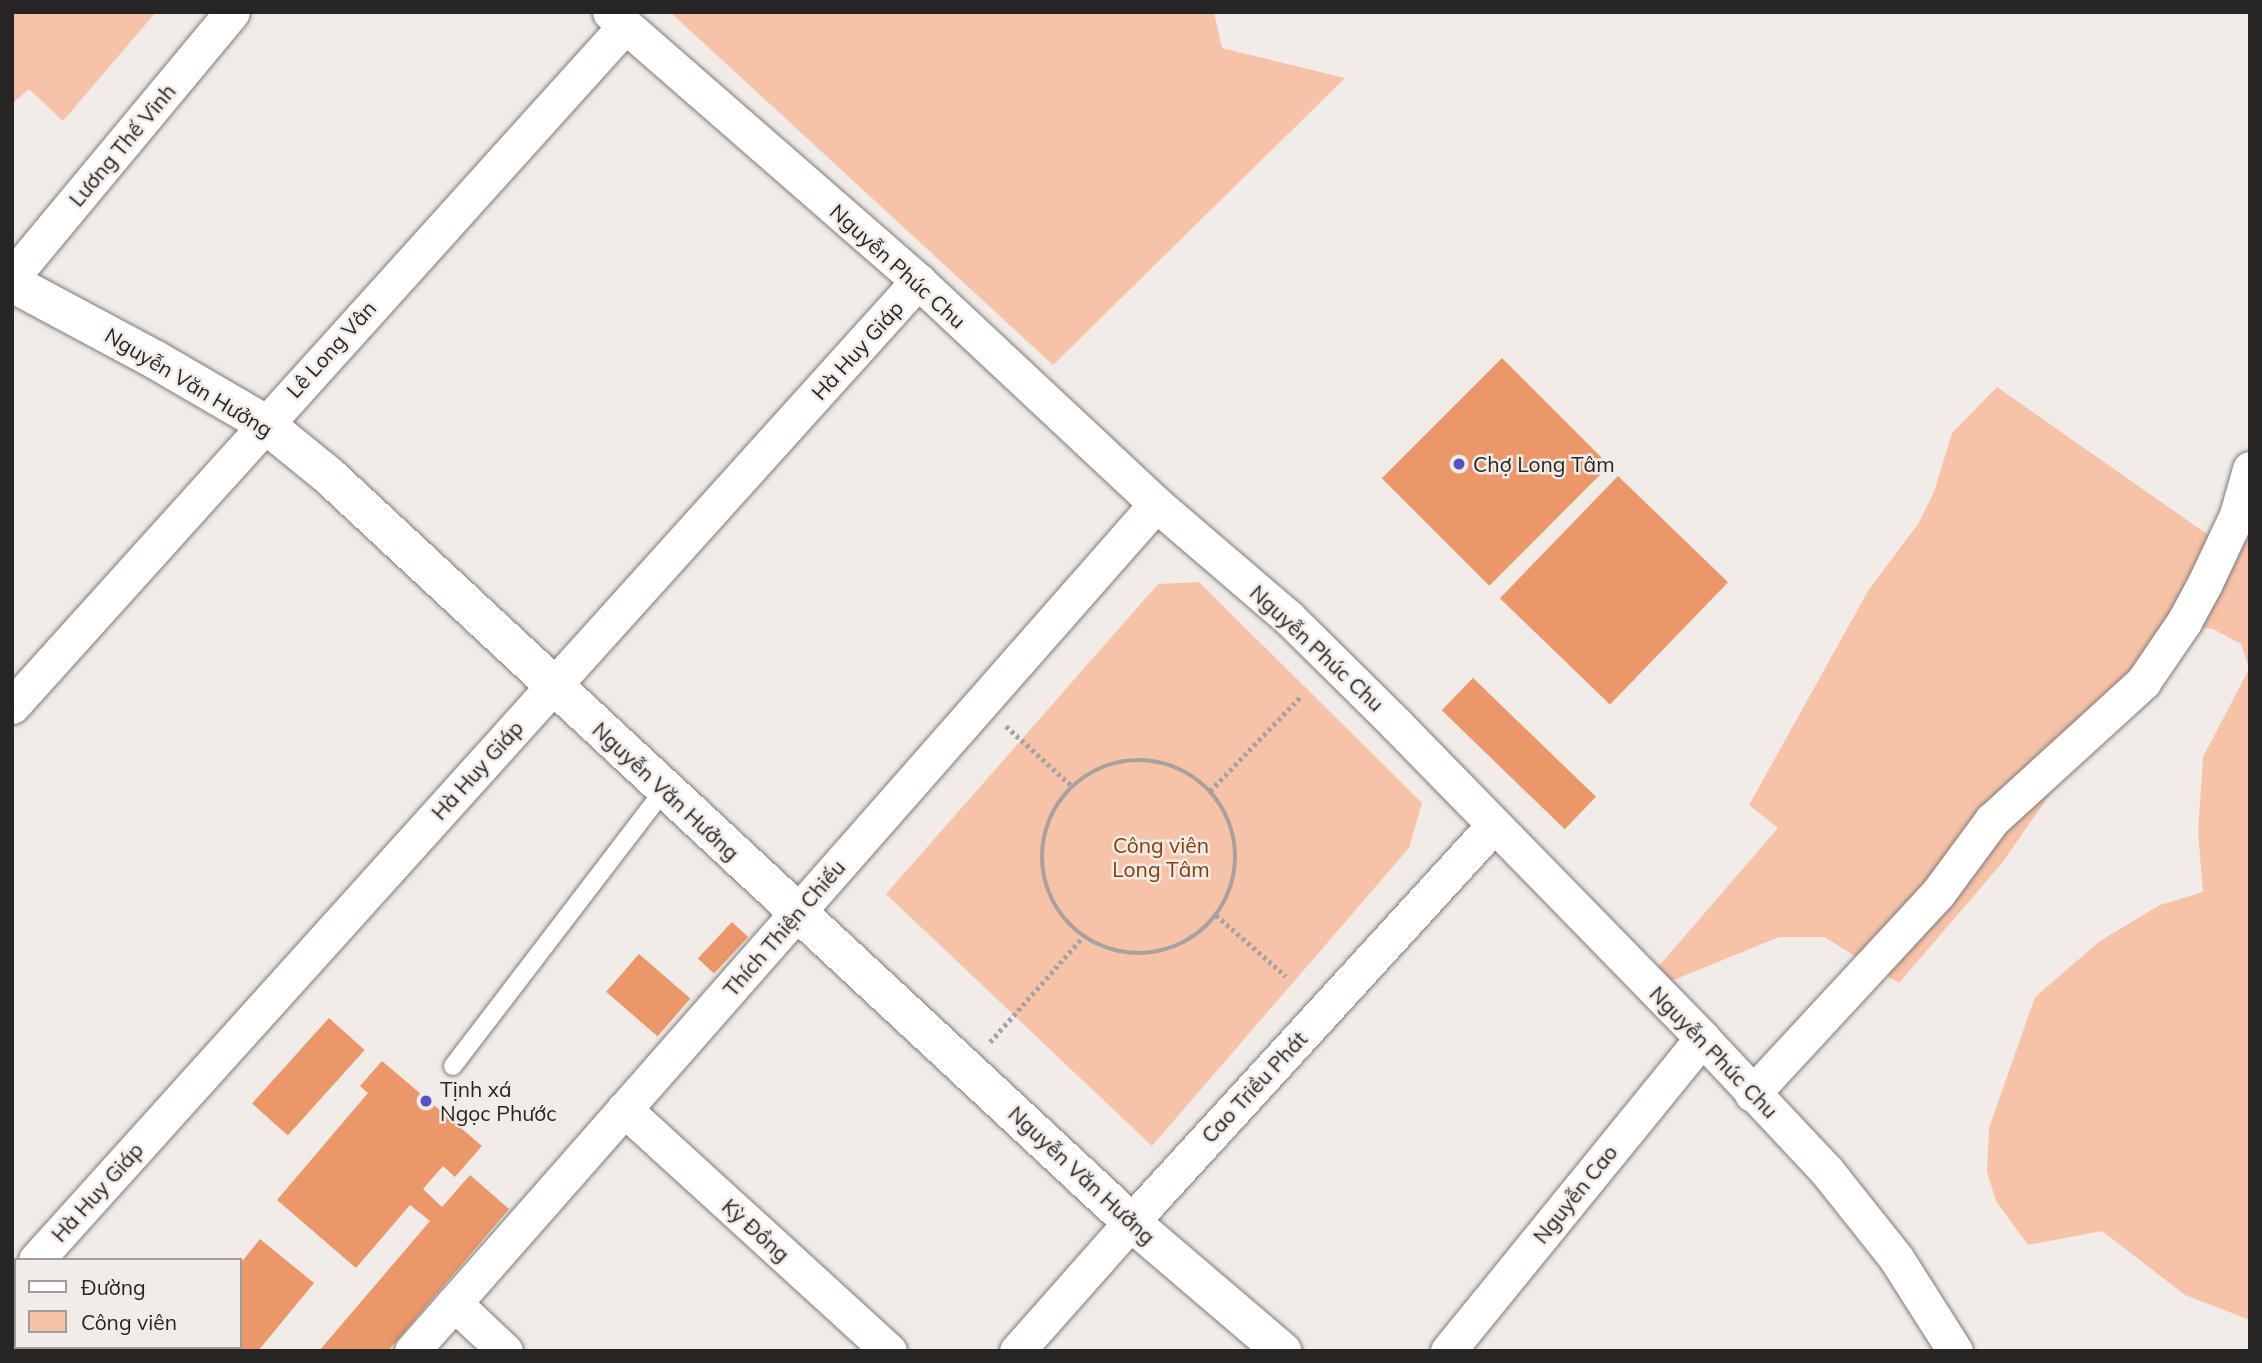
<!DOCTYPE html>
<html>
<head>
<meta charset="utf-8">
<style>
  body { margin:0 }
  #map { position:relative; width:2262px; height:1363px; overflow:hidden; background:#f2ece8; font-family:Mulish,sans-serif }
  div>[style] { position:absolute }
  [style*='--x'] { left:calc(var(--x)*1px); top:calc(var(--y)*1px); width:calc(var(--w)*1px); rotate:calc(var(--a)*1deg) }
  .green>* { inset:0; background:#f7c3a8 }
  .building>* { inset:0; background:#eb976a; transform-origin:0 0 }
  .path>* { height:4.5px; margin-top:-2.25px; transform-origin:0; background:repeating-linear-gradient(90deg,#a7a2a0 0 3.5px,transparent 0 7px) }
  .path>.ring { margin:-2.25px; padding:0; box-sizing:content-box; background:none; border:4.5px solid #a7a2a0; border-radius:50% }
  .roads { filter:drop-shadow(0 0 2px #7f7976) drop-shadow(0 0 2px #7f7976) }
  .service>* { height:18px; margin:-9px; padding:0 9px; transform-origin:9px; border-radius:9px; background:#fff }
  .minor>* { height:35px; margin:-17.5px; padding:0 17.5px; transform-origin:17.5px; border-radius:17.5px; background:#fff }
  .tertiary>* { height:38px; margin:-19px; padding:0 19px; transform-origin:19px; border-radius:19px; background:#fff }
  .dots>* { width:19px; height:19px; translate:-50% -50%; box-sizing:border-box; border:4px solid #f2ece8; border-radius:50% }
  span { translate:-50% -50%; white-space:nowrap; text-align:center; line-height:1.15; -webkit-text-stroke:5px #f2ece8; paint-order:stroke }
  .street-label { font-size:21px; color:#272524 }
  .poi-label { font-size:21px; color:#272524 }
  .left { translate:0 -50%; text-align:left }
  .park-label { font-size:21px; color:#873c04 }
  .frame { position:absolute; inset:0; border:14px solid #272524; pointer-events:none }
  .legend { position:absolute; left:14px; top:1258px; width:228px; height:91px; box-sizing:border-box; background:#f2ece8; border:2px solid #a19c9a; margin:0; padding:9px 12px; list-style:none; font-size:21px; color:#272524 }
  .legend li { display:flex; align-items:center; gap:14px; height:35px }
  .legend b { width:35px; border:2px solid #a19c9a }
</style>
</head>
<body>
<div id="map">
  <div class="green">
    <div style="clip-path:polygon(12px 12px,156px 12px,63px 121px,29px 89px,12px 104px)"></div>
    <div style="clip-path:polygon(670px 12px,1214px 12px,1222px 48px,1345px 78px,1053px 365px)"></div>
    <div style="clip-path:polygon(1997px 387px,2214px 539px,2250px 518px,2250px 1320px,2185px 1295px,2102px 1231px,2028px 1245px,1996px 1201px,1987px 1172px,1989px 1128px,2035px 997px,2100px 941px,2160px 905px,2203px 892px,2198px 832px,2203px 757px,2249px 669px,2241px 644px,2213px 629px,2169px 623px,2002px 863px,1899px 983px,1824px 937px,1779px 937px,1669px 982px,1658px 967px,1778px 828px,1749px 805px,1868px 591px,1918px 524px,1934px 492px,1952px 433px)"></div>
    <div style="clip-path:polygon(1199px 582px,1422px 803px,1409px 848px,1152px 1146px,886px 894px,1158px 584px)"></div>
  </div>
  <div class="building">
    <div style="left:1502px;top:358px;width:152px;height:170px;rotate:45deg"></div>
    <div style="left:1618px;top:476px;width:153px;height:170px;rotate:44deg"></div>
    <div style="left:1473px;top:678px;width:171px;height:45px;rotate:44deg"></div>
    <div style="left:732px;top:922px;width:22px;height:50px;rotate:43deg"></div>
    <div style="left:639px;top:954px;width:68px;height:50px;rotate:41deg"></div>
    <div style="left:329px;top:1018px;width:48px;height:115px;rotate:42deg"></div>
    <div style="clip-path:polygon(382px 1061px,482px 1146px,455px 1177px,443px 1166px,423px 1189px,442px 1207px,470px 1175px,509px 1209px,388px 1351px,319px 1351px,430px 1221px,410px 1205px,356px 1268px,277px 1200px,368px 1093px,360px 1086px)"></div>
    <div style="clip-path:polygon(260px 1239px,314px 1283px,258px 1351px,237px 1351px,233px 1347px,240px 1347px,240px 1264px)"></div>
    <div style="clip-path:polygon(145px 1347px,184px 1347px,188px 1351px,142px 1351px)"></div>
  </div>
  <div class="path">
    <div style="--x:1006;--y:726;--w:91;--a:42.3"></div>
    <div class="ring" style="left:1042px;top:760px;width:189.5px;height:189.5px"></div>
    <div style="--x:1210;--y:791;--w:133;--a:-46.2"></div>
    <div style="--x:1216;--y:915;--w:93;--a:41.1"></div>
    <div style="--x:990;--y:1042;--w:140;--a:-48.5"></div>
  </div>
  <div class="roads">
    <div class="service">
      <div style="--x:453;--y:1066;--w:347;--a:-52.6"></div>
    </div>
    <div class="minor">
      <div style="--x:610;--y:12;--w:409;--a:41.1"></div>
      <div style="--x:918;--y:281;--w:326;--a:43.1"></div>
      <div style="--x:1156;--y:504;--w:174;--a:40.6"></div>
      <div style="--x:1288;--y:617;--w:153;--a:44.7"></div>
      <div style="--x:1397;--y:725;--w:437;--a:45.7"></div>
      <div style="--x:1702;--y:1038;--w:181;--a:46.8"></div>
      <div style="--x:1826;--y:1170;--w:112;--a:51.5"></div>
      <div style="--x:1896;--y:1258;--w:110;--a:57.6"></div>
      <div style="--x:12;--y:277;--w:344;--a:-50.3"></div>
      <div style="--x:12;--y:706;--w:916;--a:-47.97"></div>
      <div style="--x:1752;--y:1094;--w:274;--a:-47.2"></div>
      <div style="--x:1938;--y:893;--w:91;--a:-53.5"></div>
      <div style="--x:1992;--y:820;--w:205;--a:-42.4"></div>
      <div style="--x:2143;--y:682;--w:73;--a:-55.7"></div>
      <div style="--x:2184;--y:622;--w:44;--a:-61.7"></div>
      <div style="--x:2205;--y:583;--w:75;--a:-64.8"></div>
      <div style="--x:2237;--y:515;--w:48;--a:-74.2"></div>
      <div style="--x:624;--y:1109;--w:359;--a:42.4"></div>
      <div style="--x:36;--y:1260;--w:1318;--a:-47.98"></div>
      <div style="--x:12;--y:1286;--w:6;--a:-45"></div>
      <div style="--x:454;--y:1303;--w:70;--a:43.3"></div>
      <div style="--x:412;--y:1351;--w:1127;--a:-48.7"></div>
      <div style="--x:1017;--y:1351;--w:172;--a:-48.5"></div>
      <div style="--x:1131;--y:1222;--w:538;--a:-47.56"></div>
      <div style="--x:1448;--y:1351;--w:403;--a:-50.9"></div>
    </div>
    <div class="tertiary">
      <div style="--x:12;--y:283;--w:161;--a:28.2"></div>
      <div style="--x:154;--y:359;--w:127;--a:30.2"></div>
      <div style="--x:264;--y:423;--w:84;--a:39.2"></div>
      <div style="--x:329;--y:476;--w:1095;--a:42.93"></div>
      <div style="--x:1131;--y:1222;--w:199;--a:40.5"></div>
    </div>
  </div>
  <div class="dots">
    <div style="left:1459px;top:464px;background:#5153ca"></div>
    <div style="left:426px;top:1101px;background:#5153ca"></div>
  </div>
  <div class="street-label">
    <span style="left:122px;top:145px;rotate:-50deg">Lương Thế Vinh</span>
    <span style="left:898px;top:266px;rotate:42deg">Nguyễn Phúc Chu</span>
    <span style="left:331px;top:349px;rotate:-48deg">Lê Long Vân</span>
    <span style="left:857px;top:350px;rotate:-48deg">Hà Huy Giáp</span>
    <span style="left:189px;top:382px;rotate:31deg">Nguyễn Văn Hưởng</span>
    <span style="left:1317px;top:648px;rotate:43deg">Nguyễn Phúc Chu</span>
    <span style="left:477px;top:770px;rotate:-48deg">Hà Huy Giáp</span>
    <span style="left:666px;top:791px;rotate:43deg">Nguyễn Văn Hưởng</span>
    <span style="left:784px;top:928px;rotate:-49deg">Thích Thiện Chiếu</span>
    <span style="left:1714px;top:1052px;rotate:46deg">Nguyễn Phúc Chu</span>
    <span style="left:1254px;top:1087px;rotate:-47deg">Cao Triều Phát</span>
    <span style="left:1082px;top:1175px;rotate:43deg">Nguyễn Văn Hưởng</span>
    <span style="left:97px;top:1192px;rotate:-48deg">Hà Huy Giáp</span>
    <span style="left:1575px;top:1194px;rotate:-51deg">Nguyễn Cao</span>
    <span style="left:756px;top:1230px;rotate:42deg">Kỳ Đồng</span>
  </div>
  <div class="poi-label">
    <span class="left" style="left:1473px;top:464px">Chợ Long Tâm</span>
    <span class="left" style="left:440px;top:1101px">Tịnh xá<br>Ngọc Phước</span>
  </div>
  <div class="park-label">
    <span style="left:1161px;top:857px">Công viên<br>Long Tâm</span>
  </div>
  <div class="frame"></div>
  <ul class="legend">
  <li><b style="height:9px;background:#fff"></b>Đường</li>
  <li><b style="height:19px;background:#f7c3a8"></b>Công viên</li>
  </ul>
</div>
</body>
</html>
